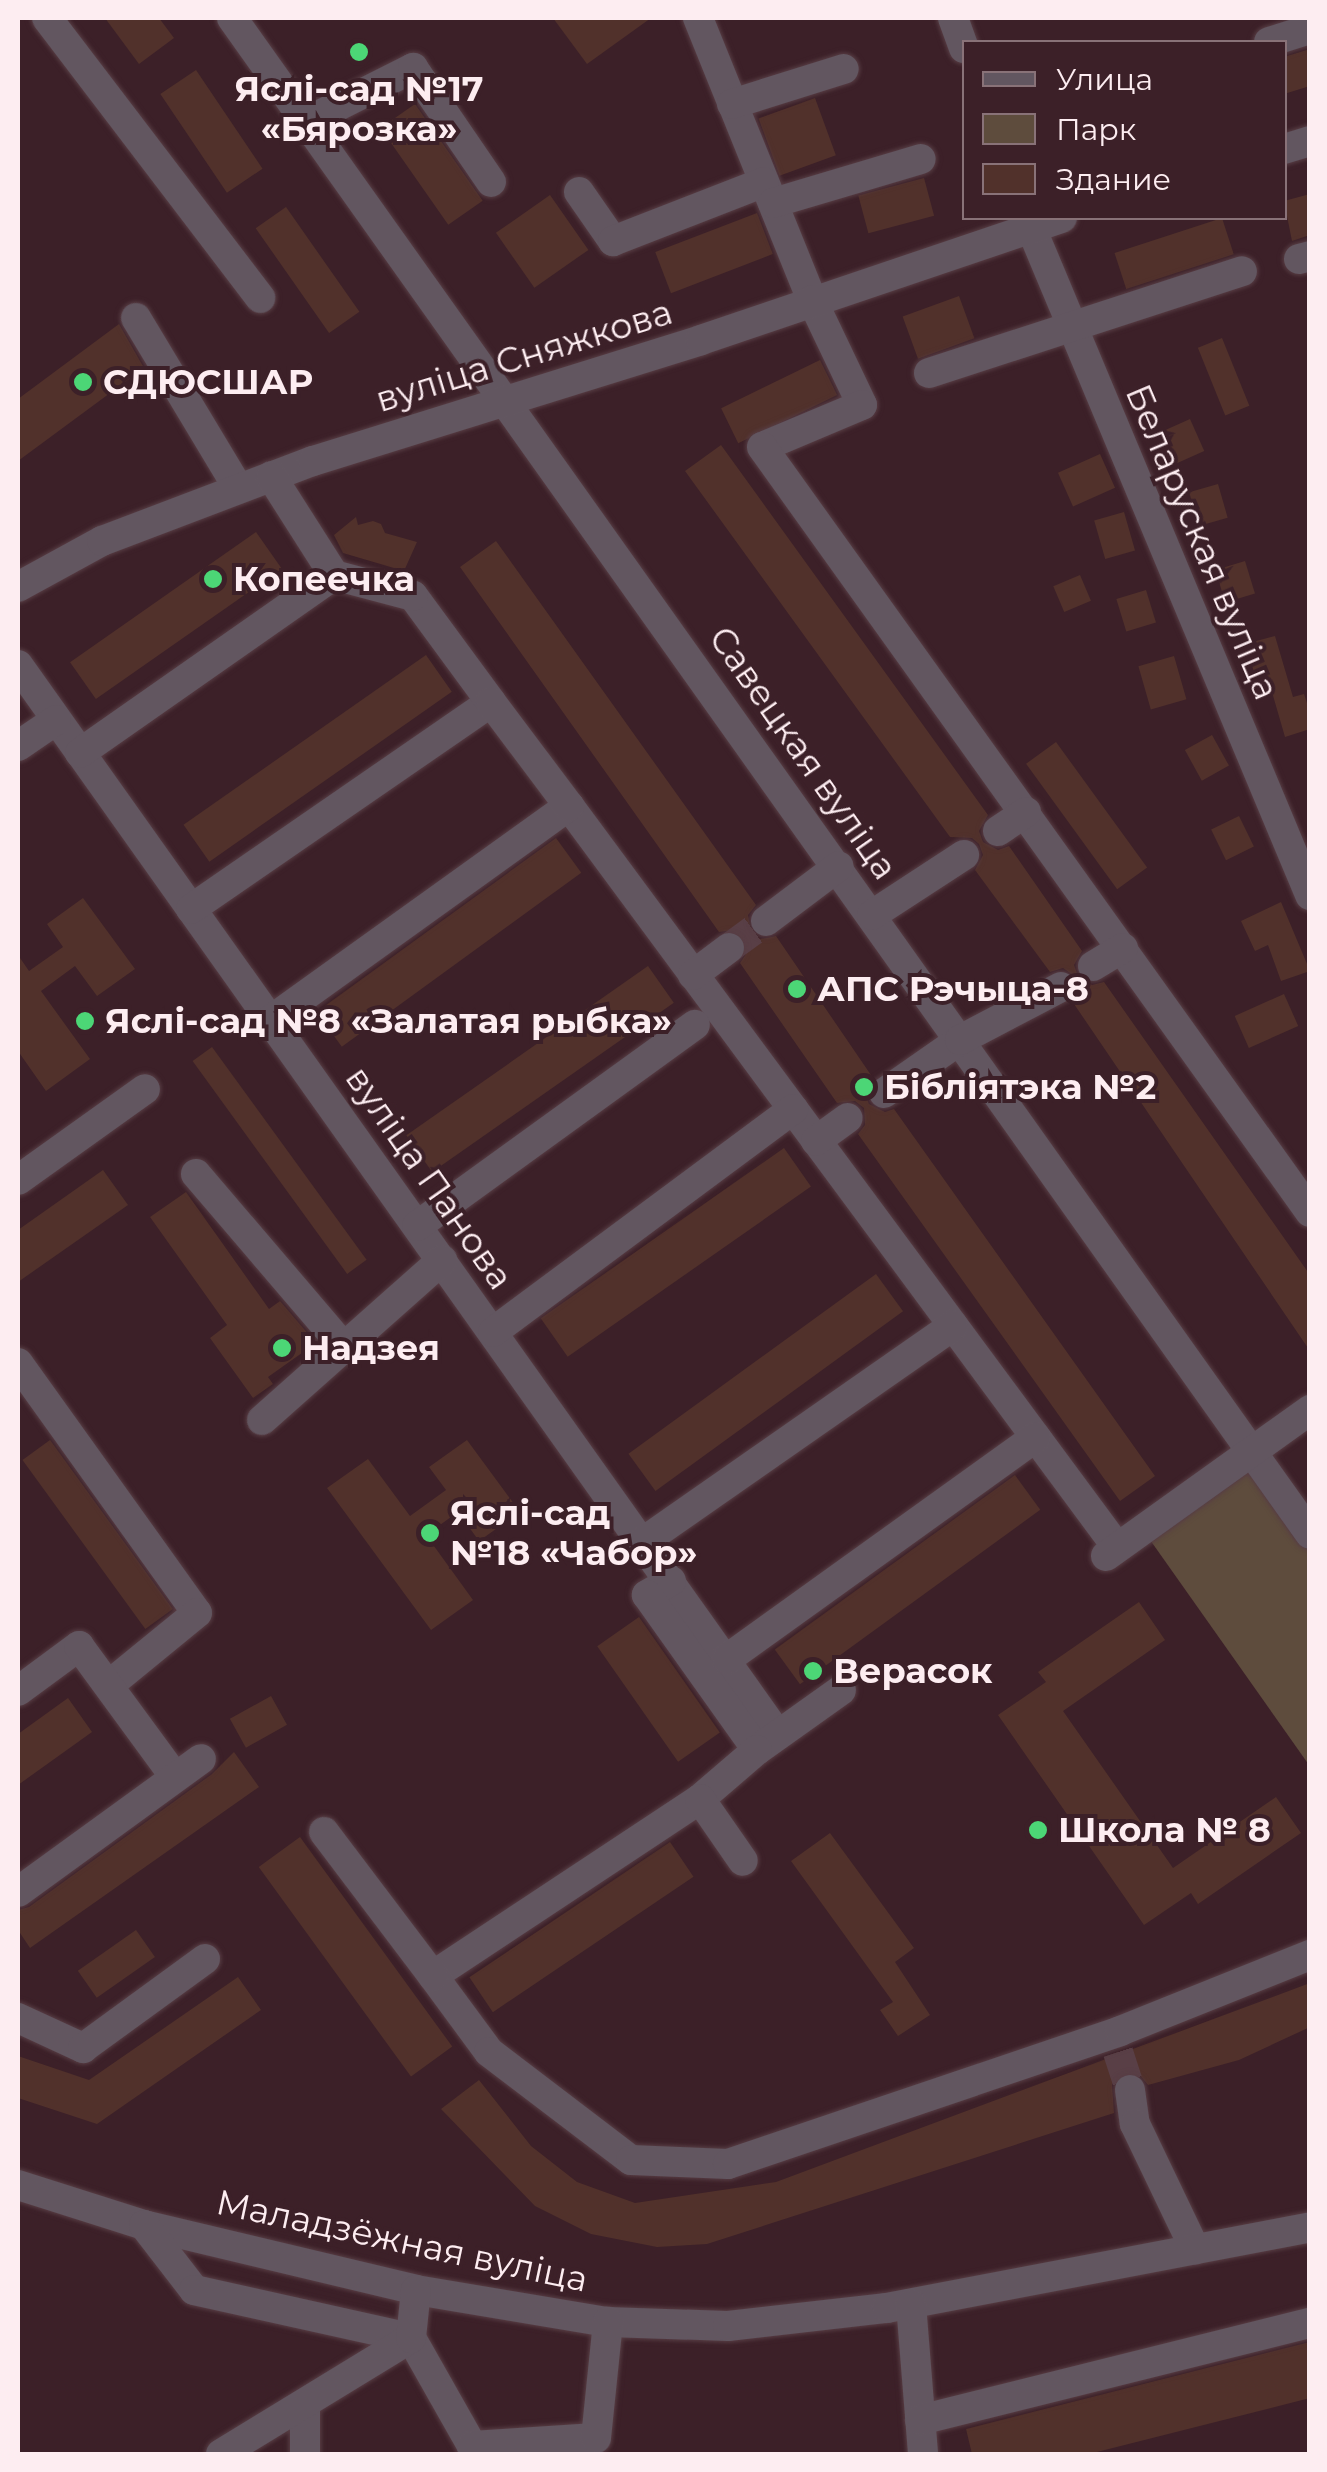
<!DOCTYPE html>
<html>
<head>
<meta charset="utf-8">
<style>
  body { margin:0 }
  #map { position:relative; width:1327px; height:2472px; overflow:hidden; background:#3c2028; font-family:Montserrat,sans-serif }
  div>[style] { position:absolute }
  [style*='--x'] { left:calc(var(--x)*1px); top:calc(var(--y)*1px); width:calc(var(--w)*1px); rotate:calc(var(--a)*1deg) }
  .green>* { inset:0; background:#5e4c3d }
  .building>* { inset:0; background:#51312b; transform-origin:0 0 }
  .minor-tunnel>* { height:30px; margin-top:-15px; transform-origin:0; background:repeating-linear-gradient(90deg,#593f46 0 30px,transparent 0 45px) }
  .roads { filter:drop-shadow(0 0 2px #573d44) drop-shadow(0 0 2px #573d44) }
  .minor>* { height:30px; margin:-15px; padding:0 15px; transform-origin:15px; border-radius:15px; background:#625660 }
  .dots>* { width:28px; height:28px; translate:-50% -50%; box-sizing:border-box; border:5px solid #3c2028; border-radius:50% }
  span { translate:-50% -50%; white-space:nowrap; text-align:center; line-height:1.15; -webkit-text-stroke:8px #3c2028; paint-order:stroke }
  .poi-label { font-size:35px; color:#fdedf1; font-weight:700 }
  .left { translate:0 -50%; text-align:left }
  .street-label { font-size:35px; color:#fdedf1 }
  .frame { position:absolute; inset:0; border:20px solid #fdedf1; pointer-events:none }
  .legend { position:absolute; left:962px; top:40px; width:325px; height:180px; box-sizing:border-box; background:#3c2028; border:2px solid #897278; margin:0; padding:12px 18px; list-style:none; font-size:30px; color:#fdedf1 }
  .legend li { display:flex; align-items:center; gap:20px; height:50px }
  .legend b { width:50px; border:2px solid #897278 }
</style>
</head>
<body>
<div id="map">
  <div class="green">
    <div style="clip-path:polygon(1252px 1460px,1309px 1540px,1309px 1765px,1148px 1537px)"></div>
  </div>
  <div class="building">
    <div style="clip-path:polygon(105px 18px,159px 18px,174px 38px,139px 64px)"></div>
    <div style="clip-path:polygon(553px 18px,651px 18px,587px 64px)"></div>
    <div style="clip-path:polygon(1310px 49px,1310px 86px,1284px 94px,1284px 57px)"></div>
    <div style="left:196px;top:70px;width:119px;height:43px;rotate:56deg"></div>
    <div style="left:815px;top:98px;width:61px;height:60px;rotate:70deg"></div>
    <div style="left:415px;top:104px;width:118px;height:42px;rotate:55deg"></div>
    <div style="left:924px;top:178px;width:39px;height:68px;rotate:75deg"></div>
    <div style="clip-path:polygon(1310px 194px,1310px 235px,1292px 241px,1284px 201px)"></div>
    <div style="left:550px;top:195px;width:67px;height:66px;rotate:55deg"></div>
    <div style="left:286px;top:207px;width:128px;height:37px;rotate:55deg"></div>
    <div style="left:757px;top:213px;width:44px;height:109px;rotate:69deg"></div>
    <div style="left:1222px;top:218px;width:38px;height:113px;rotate:72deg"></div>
    <div style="left:959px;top:296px;width:45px;height:60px;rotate:70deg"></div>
    <div style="clip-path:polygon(119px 324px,144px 368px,18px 461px,18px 399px)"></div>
    <div style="left:1222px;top:338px;width:73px;height:26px;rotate:68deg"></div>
    <div style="left:820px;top:360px;width:39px;height:110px;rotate:64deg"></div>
    <div style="left:1190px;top:419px;width:35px;height:30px;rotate:66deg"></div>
    <div style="clip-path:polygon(721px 445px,988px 815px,979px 831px,983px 842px,998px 850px,1009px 846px,1082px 951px,1074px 965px,1078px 976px,1092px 985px,1104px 982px,1310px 1275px,1310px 1351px,1072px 1001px,1080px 989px,1077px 978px,1063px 968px,1050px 972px,975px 870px,983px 855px,979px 844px,972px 838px,950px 837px,685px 471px)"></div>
    <div style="left:1100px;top:454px;width:37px;height:46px;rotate:66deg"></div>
    <div style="left:1218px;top:484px;width:35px;height:30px;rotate:74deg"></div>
    <div style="left:1124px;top:512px;width:40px;height:31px;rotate:74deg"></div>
    <div style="clip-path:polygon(356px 517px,358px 525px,373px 521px,381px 524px,385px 533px,417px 542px,404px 571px,343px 553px,334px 535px)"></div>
    <div style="left:256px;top:532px;width:45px;height:227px;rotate:55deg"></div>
    <div style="clip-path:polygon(496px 541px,756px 905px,748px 915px,751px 931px,760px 939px,776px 936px,873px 1078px,865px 1094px,869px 1104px,885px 1112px,894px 1109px,1155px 1476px,1120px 1501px,858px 1134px,865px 1125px,864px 1108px,855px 1101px,837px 1103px,740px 963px,746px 954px,744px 938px,735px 930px,719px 932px,460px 567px)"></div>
    <div style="left:1245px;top:561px;width:34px;height:31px;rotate:73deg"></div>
    <div style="left:1080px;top:575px;width:28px;height:29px;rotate:67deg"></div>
    <div style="left:1146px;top:590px;width:34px;height:31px;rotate:73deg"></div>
    <div style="clip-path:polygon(1275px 636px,1293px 697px,1304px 694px,1310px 712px,1310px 729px,1285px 737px,1267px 675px,1256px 678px,1245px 644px)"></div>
    <div style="left:426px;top:655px;width:45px;height:296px;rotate:55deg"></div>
    <div style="left:1174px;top:656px;width:45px;height:37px;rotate:74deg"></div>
    <div style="left:1212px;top:735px;width:35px;height:31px;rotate:61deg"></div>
    <div style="left:1056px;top:742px;width:155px;height:37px;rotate:54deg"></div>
    <div style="left:1239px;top:816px;width:34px;height:31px;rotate:64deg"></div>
    <div style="left:556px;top:838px;width:43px;height:296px;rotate:54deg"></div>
    <div style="clip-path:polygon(83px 898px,135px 969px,97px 996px,75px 966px,41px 991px,90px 1059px,46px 1091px,18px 1051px,18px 955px,29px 971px,63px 947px,47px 924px)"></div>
    <div style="clip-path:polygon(1281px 902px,1310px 971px,1281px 981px,1268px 945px,1255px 951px,1241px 921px)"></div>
    <div style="left:648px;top:966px;width:45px;height:295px;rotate:55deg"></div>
    <div style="left:1284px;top:994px;width:35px;height:54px;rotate:66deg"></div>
    <div style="left:212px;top:1047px;width:263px;height:24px;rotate:54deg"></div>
    <div style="left:784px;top:1148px;width:47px;height:297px;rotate:55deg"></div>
    <div style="clip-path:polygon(103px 1170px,128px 1205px,18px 1282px,18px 1230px)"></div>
    <div style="clip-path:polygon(186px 1192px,269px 1309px,280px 1301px,316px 1343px,268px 1377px,273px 1384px,253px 1398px,210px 1338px,227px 1325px,150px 1217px)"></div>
    <div style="left:876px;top:1274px;width:46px;height:306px;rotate:54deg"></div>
    <div style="left:50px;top:1440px;width:209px;height:34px;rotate:54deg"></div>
    <div style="clip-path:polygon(467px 1440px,520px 1512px,479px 1541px,458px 1512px,426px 1535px,473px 1600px,431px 1630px,327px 1488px,368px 1459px,410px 1516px,446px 1490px,429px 1467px)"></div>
    <div style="left:1015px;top:1475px;width:43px;height:297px;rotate:54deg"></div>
    <div style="clip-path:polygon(1139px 1602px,1165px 1640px,1063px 1711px,1173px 1868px,1276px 1797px,1301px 1833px,1198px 1904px,1191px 1893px,1144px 1925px,998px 1715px,1046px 1682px,1038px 1672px)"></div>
    <div style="left:639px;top:1617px;width:141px;height:51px;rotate:55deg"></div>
    <div style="left:271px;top:1696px;width:33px;height:47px;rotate:61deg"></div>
    <div style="clip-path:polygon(68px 1698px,92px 1732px,18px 1785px,18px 1734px)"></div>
    <div style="clip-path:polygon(234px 1752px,259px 1787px,30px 1948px,18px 1930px,18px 1910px,29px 1907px,212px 1774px)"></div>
    <div style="clip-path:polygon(830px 1833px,914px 1948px,895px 1962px,930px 2015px,898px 2036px,880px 2010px,893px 2002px,791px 1861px)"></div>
    <div style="left:300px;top:1837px;width:259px;height:51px;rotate:54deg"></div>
    <div style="left:670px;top:1842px;width:42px;height:242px;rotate:56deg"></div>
    <div style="left:136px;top:1930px;width:33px;height:71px;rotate:55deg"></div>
    <div style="clip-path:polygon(238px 1977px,261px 2010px,97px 2124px,18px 2098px,18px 2056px,89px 2080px)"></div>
    <div style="clip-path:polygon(1310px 1983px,1310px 2027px,1239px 2060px,1148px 2085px,1138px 2073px,1126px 2072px,1112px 2084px,1114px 2113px,707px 2244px,657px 2247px,591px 2234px,535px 2206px,441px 2109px,479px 2080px,531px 2146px,577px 2182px,635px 2203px,776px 2182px)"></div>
    <div style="clip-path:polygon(1310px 2342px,1310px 2398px,1089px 2454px,972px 2454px,966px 2429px)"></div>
  </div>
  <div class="minor-tunnel">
    <div style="--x:729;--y:948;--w:46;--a:-36.1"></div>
    <div style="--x:1118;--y:2052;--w:40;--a:72"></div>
  </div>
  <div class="roads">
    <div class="minor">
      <div style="--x:47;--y:18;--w:352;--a:52.7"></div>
      <div style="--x:232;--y:18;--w:1860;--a:54.58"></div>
      <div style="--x:698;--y:18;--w:304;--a:68"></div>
      <div style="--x:812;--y:300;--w:116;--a:64.5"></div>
      <div style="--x:862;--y:405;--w:108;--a:157.2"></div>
      <div style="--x:762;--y:447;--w:941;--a:54.38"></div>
      <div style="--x:953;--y:18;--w:32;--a:70"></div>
      <div style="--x:1269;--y:42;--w:43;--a:-17.6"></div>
      <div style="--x:732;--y:104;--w:117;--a:-17.4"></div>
      <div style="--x:308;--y:121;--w:118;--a:-26.8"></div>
      <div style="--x:413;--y:68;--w:138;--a:55.6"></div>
      <div style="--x:1284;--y:149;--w:27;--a:-17"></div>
      <div style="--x:579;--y:192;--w:60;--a:55.2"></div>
      <div style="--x:613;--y:241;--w:162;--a:-21.3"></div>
      <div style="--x:773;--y:203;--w:154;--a:-16.6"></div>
      <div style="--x:1027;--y:218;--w:734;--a:67.31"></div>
      <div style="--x:1299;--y:259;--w:11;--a:-15"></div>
      <div style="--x:136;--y:318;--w:198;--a:59"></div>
      <div style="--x:929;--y:373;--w:329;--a:-18"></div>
      <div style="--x:18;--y:587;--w:96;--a:-28.7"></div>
      <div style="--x:102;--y:541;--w:226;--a:-20.8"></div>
      <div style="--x:313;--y:461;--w:406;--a:-17.3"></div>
      <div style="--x:701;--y:340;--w:381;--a:-18.7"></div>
      <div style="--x:18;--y:665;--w:1312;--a:54.61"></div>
      <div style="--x:18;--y:746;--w:46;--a:-34.4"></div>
      <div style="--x:80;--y:753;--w:310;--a:-35"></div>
      <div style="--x:569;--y:806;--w:922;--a:53.52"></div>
      <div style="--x:998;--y:831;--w:34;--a:-34"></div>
      <div style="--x:191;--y:909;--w:364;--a:-34.6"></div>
      <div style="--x:491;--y:702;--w:132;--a:-126.3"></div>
      <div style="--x:413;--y:596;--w:82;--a:-165.1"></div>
      <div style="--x:334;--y:575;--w:117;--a:-122.5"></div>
      <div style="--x:872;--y:915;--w:110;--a:-33.1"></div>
      <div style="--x:766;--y:921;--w:91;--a:-37"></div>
      <div style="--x:1093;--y:966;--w:35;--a:-31"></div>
      <div style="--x:693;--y:975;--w:45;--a:-36.9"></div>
      <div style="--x:271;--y:1020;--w:367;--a:-35.7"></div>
      <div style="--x:569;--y:806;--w:130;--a:-126.9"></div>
      <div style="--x:884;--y:1093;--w:93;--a:-34.9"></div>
      <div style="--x:960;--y:1040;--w:114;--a:-27.7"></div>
      <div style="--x:816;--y:1141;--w:39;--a:-36"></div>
      <div style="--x:196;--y:1174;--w:228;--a:49.5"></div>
      <div style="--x:18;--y:1180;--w:156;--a:-35.6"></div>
      <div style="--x:417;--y:1226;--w:343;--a:-35.9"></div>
      <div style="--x:493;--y:1332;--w:374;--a:-36.6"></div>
      <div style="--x:18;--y:1363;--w:307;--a:54.4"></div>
      <div style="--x:197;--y:1613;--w:114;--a:140.7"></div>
      <div style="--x:262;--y:1420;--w:241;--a:-41.6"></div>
      <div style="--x:643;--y:1542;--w:378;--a:-34.9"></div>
      <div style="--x:1106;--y:1556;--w:251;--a:-35.6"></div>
      <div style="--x:671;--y:1581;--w:28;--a:150"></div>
      <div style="--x:647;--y:1595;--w:190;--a:54.6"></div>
      <div style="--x:757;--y:1750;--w:103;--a:-35.5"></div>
      <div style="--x:727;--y:1659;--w:380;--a:-35.7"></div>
      <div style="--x:18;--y:1691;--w:76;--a:-36.4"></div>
      <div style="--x:79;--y:1646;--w:162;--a:53.8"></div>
      <div style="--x:757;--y:1750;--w:75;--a:139.3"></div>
      <div style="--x:700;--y:1799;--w:320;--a:146.5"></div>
      <div style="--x:433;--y:1976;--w:94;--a:53.6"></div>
      <div style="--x:489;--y:2052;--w:178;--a:37.3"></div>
      <div style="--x:631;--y:2160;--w:97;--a:2.4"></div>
      <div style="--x:728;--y:2164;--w:414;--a:-18.7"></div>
      <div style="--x:1120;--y:2031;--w:205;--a:-21.8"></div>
      <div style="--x:700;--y:1799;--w:75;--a:55.3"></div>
      <div style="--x:324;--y:1832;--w:181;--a:52.9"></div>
      <div style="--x:18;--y:1892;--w:226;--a:-36"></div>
      <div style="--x:18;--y:2018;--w:72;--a:24.8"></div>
      <div style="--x:83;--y:2048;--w:151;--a:-36.1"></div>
      <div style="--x:1130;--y:2090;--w:34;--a:82"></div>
      <div style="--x:1135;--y:2124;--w:139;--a:64.4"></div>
      <div style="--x:18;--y:2185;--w:132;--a:17.6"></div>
      <div style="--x:144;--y:2225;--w:280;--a:13.4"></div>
      <div style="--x:416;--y:2290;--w:195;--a:9.5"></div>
      <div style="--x:608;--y:2322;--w:120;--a:1.9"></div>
      <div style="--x:728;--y:2326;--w:160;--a:-6.5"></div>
      <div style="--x:887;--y:2308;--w:431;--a:-10.8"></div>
      <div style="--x:144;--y:2225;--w:82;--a:52.4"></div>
      <div style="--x:194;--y:2290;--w:222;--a:12.5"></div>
      <div style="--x:411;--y:2338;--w:124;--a:60.5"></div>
      <div style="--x:472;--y:2446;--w:124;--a:-3.7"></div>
      <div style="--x:596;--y:2438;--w:117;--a:-84.1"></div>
      <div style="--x:911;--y:2304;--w:150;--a:85.4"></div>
      <div style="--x:305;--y:2404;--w:50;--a:90"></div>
      <div style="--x:920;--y:2420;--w:402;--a:-14"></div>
      <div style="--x:221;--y:2454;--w:223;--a:-31.4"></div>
      <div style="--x:411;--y:2338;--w:48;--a:-84.1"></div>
    </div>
  </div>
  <div class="dots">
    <div style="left:359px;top:52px;background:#4cd676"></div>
    <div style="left:83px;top:382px;background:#4cd676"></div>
    <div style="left:213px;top:579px;background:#4cd676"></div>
    <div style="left:797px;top:989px;background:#4cd676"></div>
    <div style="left:85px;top:1021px;background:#4cd676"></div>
    <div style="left:864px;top:1087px;background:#4cd676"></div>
    <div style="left:282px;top:1348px;background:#4cd676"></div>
    <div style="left:430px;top:1533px;background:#4cd676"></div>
    <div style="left:813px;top:1671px;background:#4cd676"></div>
    <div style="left:1038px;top:1830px;background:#4cd676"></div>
  </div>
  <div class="poi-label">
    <span style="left:359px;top:109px">Яслі-сад №17<br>«Бярозка»</span>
    <span class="left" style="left:103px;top:382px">СДЮСШАР</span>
    <span class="left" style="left:233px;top:579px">Копеечка</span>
    <span class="left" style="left:817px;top:989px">АПС Рэчыца-8</span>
    <span class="left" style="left:105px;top:1021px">Яслі-сад №8 «Залатая рыбка»</span>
    <span class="left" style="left:884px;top:1087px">Бібліятэка №2</span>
    <span class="left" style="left:302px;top:1348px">Надзея</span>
    <span class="left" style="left:450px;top:1533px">Яслі-сад<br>№18 «Чабор»</span>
    <span class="left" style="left:833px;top:1671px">Верасок</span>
    <span class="left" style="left:1058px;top:1830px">Школа № 8</span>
  </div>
  <div class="street-label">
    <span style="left:524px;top:356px;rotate:-17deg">вуліца Сняжкова</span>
    <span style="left:1202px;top:542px;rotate:67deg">Беларуская вуліца</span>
    <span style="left:803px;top:753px;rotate:55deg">Савецкая вуліца</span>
    <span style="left:429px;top:1178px;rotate:55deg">вуліца Панова</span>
    <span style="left:402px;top:2241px;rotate:12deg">Маладзёжная вуліца</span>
  </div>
  <div class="frame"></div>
  <ul class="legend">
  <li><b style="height:12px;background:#625660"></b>Улица</li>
  <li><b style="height:28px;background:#5e4c3d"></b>Парк</li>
  <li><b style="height:28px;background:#51312b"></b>Здание</li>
  </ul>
</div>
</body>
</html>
